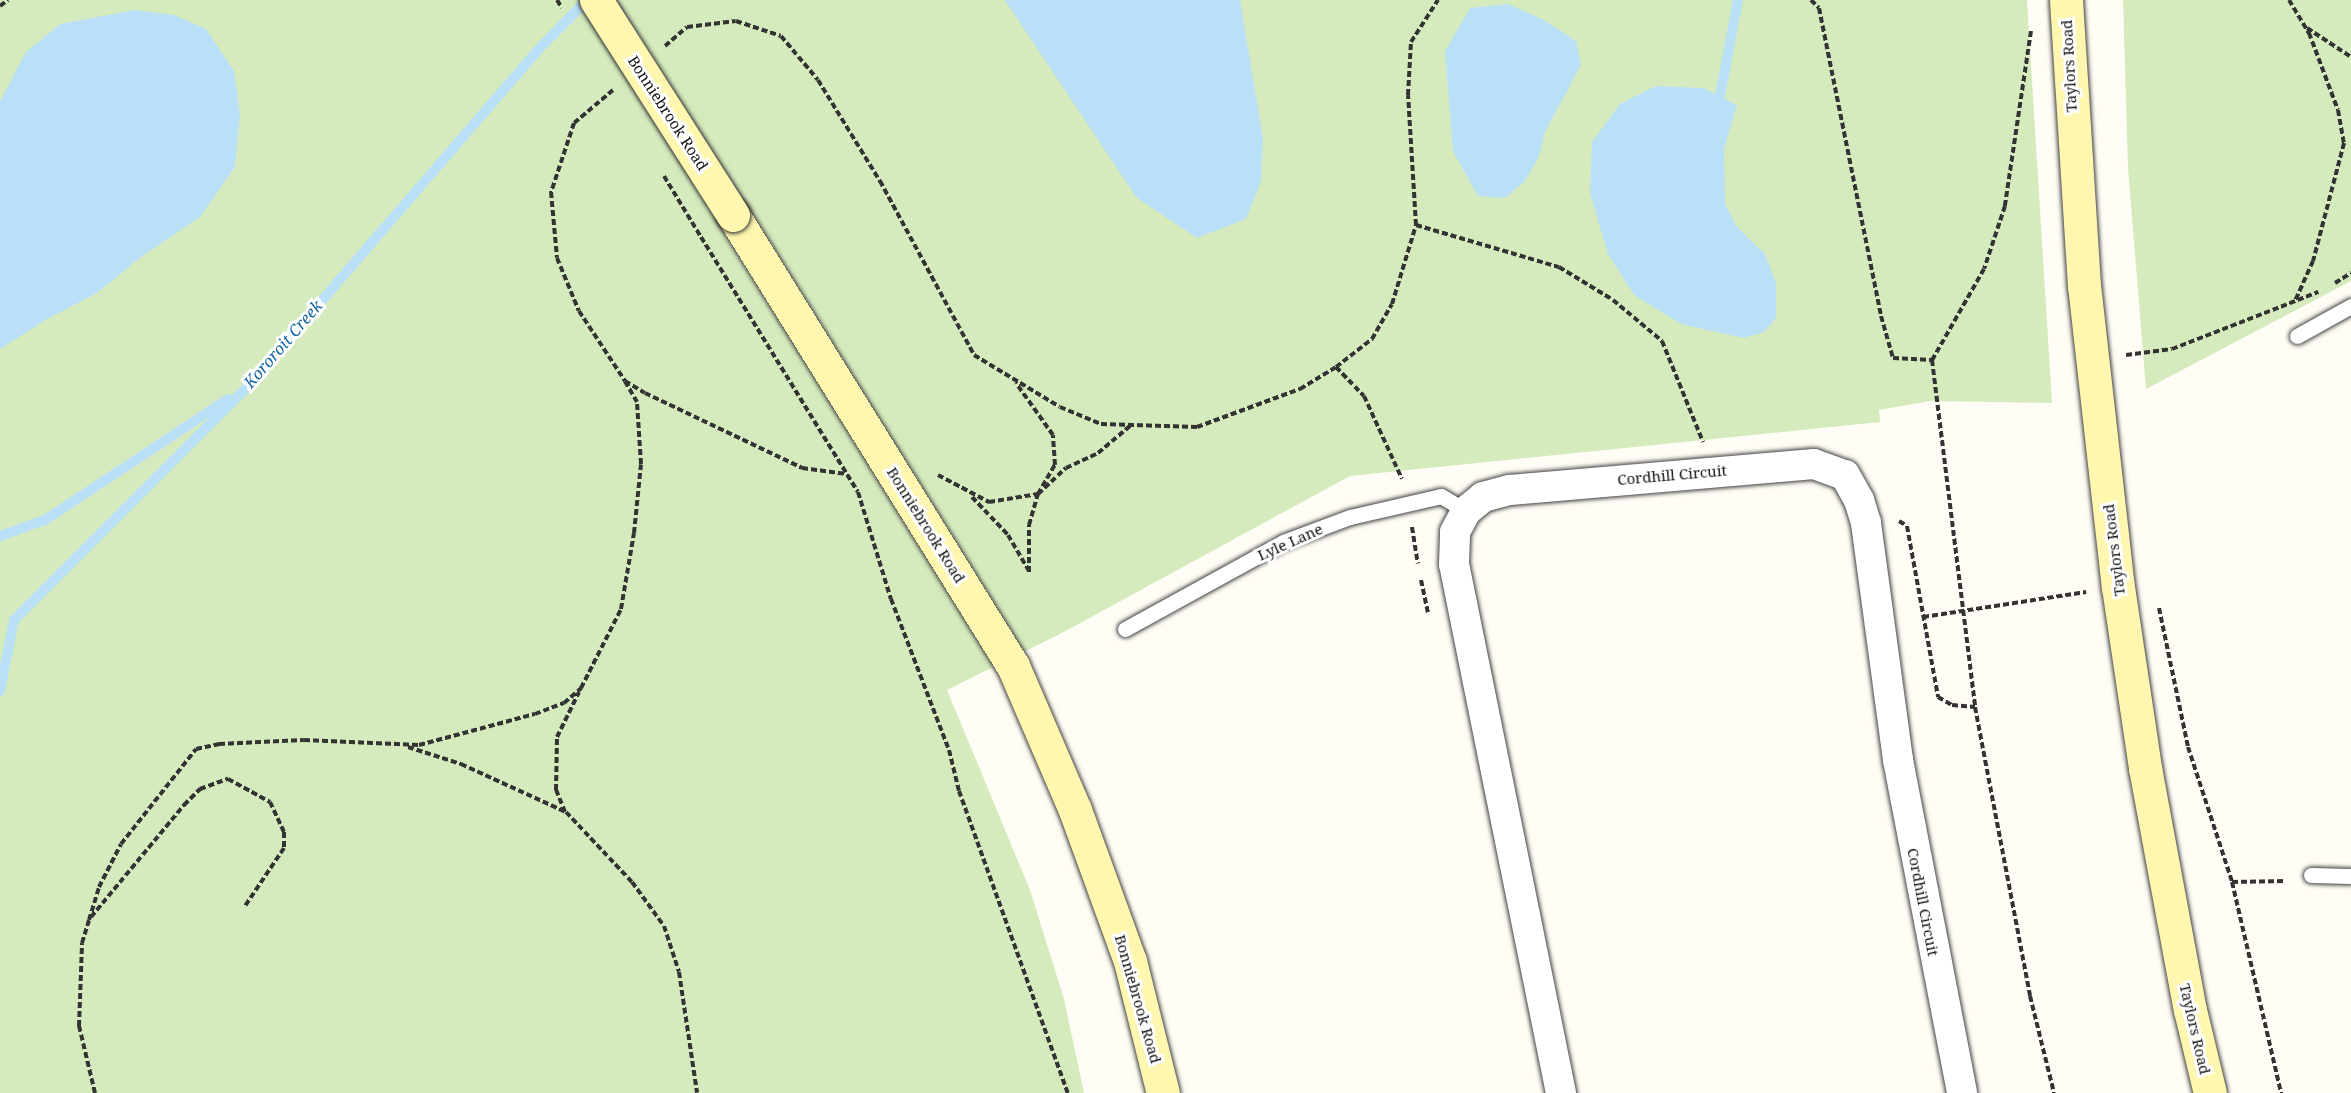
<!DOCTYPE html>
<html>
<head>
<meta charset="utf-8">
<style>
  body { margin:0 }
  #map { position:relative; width:2351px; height:1093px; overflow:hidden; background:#fffdf5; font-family:"Noto Serif",serif }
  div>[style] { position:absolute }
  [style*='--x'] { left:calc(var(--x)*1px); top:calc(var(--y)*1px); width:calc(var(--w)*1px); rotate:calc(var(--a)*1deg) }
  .green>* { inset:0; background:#d5ebbd }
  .water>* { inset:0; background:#b9e0f7 }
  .stream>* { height:10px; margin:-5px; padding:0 5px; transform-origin:5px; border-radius:5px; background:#b9e0f7 }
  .path>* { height:4px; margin-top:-2px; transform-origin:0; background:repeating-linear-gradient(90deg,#333 0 6px,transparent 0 9px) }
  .roads { filter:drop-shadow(0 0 2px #444) drop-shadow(0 0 2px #444) }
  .lane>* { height:15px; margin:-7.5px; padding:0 7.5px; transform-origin:7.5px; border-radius:7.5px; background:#fff }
  .street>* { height:30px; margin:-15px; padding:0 15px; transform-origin:15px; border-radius:15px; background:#fff }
  .secondary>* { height:33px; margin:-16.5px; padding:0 16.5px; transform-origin:16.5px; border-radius:16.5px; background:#fff6b0 }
  .path-bridge>* { height:4px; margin-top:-2px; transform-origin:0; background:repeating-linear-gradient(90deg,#333 0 6px,transparent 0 9px) }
  .bridges { filter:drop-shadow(0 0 2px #333) drop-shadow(0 0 2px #333) }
  .secondary-bridge>* { height:33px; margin:-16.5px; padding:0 16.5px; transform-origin:16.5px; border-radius:16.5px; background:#fff6b0 }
  span { translate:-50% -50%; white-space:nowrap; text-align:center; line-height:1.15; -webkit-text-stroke:6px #fff; paint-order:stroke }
  .street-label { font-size:15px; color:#111 }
  .water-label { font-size:16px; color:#1768a6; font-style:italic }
</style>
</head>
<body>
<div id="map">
  <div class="green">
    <div style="clip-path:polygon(0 0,2027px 0,2052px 403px,1930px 401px,1879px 410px,1880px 422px,1350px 476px,1062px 633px,947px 690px,1030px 890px,1064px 999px,1084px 1093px,0 1093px)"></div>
    <div style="clip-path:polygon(2123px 0,2351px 0,2351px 281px,2146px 389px,2128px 168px)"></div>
  </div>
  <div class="water">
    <div style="clip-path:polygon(1005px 0,1240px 0,1263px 138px,1261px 181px,1246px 219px,1197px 238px,1137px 198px)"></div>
    <div style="clip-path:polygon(1508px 4px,1544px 20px,1576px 41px,1581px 65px,1545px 132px,1539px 156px,1525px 181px,1505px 198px,1478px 196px,1453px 151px,1445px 51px,1470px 8px)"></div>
    <div style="clip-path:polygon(135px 10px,174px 15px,206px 29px,234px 71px,240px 113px,235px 167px,200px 217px,141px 257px,97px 293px,47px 319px,0 349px,0 101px,26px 52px,60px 24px)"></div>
    <div style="clip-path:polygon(1656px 86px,1703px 88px,1737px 105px,1724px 149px,1725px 203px,1736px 226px,1765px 254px,1776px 283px,1776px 318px,1764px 332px,1744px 338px,1681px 324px,1634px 295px,1608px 254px,1590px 193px,1592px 142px,1620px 104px)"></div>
  </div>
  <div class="stream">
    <div style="--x:1720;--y:96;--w:98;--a:-79.4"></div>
    <div style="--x:0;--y:536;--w:48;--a:-19.6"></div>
    <div style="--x:45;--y:520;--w:219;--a:-33.5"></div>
    <div style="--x:0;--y:691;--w:72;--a:-78.8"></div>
    <div style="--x:14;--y:620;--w:331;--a:-45"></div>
    <div style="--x:248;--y:386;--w:444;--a:-49.2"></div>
    <div style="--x:538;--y:50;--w:70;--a:-45.6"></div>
  </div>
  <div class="path">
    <div style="--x:1811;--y:0;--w:11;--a:45"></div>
    <div style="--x:1819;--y:8;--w:314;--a:78.6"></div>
    <div style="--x:1881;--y:316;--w:44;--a:74.1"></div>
    <div style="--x:1893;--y:358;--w:39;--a:3"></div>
    <div style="--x:2289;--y:0;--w:39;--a:59"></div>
    <div style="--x:2309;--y:33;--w:82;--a:69.4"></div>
    <div style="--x:2338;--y:110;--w:34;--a:80"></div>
    <div style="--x:2344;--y:143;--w:122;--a:104.7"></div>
    <div style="--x:2313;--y:261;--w:44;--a:114.2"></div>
    <div style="--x:0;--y:6;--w:10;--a:-37"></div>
    <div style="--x:2307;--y:28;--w:53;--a:33.4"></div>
    <div style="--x:2031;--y:31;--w:177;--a:98.5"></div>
    <div style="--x:2005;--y:206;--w:66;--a:108.4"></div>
    <div style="--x:1984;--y:269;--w:105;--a:119.7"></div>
    <div style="--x:1932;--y:360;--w:350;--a:82.9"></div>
    <div style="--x:1975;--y:707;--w:294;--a:79.2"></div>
    <div style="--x:2030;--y:996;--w:100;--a:76.1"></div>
    <div style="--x:665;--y:46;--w:29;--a:-41"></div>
    <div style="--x:687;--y:27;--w:49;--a:-7"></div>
    <div style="--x:736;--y:21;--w:47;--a:18.4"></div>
    <div style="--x:781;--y:36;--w:57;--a:49.9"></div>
    <div style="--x:818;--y:80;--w:119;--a:58.5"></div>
    <div style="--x:880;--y:181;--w:198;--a:61.6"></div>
    <div style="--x:974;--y:355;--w:100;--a:31.2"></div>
    <div style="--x:1060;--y:407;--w:44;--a:22.5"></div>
    <div style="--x:1101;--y:424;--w:96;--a:1.8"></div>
    <div style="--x:1197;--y:427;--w:110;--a:-20.3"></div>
    <div style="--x:1300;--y:389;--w:42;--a:-31.4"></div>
    <div style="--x:1336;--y:367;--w:46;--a:-37.9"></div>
    <div style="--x:1372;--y:339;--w:40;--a:-60.3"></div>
    <div style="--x:1392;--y:304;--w:83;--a:-73.1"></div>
    <div style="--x:1416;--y:225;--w:130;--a:-93.5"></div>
    <div style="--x:1408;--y:95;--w:53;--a:-86.8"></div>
    <div style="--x:1411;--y:42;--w:50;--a:-57.3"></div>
    <div style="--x:613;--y:90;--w:51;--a:139.8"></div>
    <div style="--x:574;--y:123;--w:73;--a:108.4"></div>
    <div style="--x:551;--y:192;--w:66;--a:84.8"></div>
    <div style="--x:557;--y:258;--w:57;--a:67.5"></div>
    <div style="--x:579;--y:311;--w:84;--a:56.7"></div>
    <div style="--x:625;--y:381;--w:23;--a:31"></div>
    <div style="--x:645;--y:393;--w:174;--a:25.5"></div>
    <div style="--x:802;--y:468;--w:45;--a:7.6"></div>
    <div style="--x:1416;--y:225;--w:149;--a:16.4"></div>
    <div style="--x:1559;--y:267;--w:63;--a:31.4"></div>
    <div style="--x:1613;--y:300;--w:64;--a:39.9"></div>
    <div style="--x:1662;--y:341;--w:109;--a:67.9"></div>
    <div style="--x:701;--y:237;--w:299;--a:58.4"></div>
    <div style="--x:858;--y:492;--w:112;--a:72.9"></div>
    <div style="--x:891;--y:599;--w:162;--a:69"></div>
    <div style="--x:949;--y:750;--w:42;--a:76.3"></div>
    <div style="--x:959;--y:791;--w:321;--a:70.2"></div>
    <div style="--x:2335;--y:283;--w:19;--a:-32"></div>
    <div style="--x:2126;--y:355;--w:46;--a:-7.4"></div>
    <div style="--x:2172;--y:349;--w:157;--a:-21.3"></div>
    <div style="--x:1336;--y:367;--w:40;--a:46"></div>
    <div style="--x:1364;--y:396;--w:91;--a:65.4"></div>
    <div style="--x:938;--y:475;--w:58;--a:27.9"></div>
    <div style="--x:989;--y:502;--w:50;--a:-9.3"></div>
    <div style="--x:1038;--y:494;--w:34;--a:-60"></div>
    <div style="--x:1055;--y:465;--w:30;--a:-94"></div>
    <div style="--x:1053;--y:435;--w:64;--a:-125.4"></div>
    <div style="--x:972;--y:497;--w:52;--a:46.5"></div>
    <div style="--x:1008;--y:535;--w:42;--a:59.7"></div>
    <div style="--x:1899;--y:521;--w:9;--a:32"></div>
    <div style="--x:1907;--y:526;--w:174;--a:79.7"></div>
    <div style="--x:1938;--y:697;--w:16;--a:30"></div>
    <div style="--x:1952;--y:705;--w:23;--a:5"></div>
    <div style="--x:1412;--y:527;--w:37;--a:81"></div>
    <div style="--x:1029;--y:572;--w:47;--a:-90"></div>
    <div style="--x:1029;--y:525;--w:32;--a:-74"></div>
    <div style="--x:1038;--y:494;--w:38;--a:-43"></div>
    <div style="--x:1066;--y:468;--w:35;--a:-25"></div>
    <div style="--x:1098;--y:453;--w:42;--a:-40.2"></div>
    <div style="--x:1421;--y:580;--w:35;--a:78"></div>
    <div style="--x:2159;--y:608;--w:142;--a:78.2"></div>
    <div style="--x:2188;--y:747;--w:142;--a:71.9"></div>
    <div style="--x:2232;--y:882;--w:217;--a:76.9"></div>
    <div style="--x:1923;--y:617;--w:165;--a:-8.7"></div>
    <div style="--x:408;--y:747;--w:56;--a:17.8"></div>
    <div style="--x:461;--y:764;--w:115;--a:24.6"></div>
    <div style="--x:566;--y:812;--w:96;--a:46.7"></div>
    <div style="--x:632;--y:882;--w:54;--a:54"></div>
    <div style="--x:664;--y:926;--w:48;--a:71.9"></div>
    <div style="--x:679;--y:972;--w:122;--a:81.5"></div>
    <div style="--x:565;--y:812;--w:24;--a:-112"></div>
    <div style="--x:556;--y:790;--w:53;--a:-88.9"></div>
    <div style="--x:557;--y:737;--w:50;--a:-63.9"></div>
    <div style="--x:2232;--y:882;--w:54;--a:-1.1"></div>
    <div style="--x:91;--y:917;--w:146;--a:-50.3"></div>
    <div style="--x:184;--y:805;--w:23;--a:-45"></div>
    <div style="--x:200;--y:789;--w:30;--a:-20"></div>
    <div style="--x:228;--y:779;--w:48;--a:28.7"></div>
    <div style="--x:270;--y:802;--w:33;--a:65"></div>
    <div style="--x:284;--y:832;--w:16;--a:90"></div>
    <div style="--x:284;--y:848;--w:70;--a:123.9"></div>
    <div style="--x:95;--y:1093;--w:69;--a:-103.4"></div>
    <div style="--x:79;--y:1026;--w:83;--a:-87.9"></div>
    <div style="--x:82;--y:943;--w:24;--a:-73"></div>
    <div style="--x:89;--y:920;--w:34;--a:-73"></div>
    <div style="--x:99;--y:887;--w:48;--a:-62.9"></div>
    <div style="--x:121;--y:844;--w:121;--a:-51.7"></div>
    <div style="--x:196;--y:749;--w:24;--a:-12"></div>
    <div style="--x:219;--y:744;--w:85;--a:-2.7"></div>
    <div style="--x:304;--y:740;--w:115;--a:2.5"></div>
    <div style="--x:419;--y:745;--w:120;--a:-15"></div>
    <div style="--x:535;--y:714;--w:31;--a:-21"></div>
    <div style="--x:564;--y:703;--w:23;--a:-41"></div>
    <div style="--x:581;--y:688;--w:89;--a:-63.1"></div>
    <div style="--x:621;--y:609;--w:77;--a:-80.3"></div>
    <div style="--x:634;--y:533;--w:69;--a:-84.2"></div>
    <div style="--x:641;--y:464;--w:62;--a:-93.7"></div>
    <div style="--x:637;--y:402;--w:24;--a:-120"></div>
  </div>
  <div class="roads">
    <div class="lane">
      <div style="--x:2297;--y:336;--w:62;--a:-29.1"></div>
      <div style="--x:1125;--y:629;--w:180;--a:-28.8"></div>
      <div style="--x:1283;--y:542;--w:72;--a:-20.5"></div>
      <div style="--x:1350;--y:517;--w:93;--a:-13"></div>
      <div style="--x:1441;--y:496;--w:29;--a:31"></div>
      <div style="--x:2311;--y:875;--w:40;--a:1.4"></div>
    </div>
    <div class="street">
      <div style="--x:1561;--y:1093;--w:540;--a:-101.43"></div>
      <div style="--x:1454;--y:564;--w:32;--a:-88"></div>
      <div style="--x:1455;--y:532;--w:24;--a:-62"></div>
      <div style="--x:1466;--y:511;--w:22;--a:-39"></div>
      <div style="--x:1483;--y:497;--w:28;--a:-15"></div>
      <div style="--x:1510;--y:490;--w:305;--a:-4.9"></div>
      <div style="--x:1814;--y:464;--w:33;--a:20"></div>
      <div style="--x:1845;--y:475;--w:29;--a:61"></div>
      <div style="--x:1859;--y:500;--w:24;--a:73"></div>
      <div style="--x:1866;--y:523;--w:239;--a:82.3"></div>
      <div style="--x:1898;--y:760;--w:339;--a:79.1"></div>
    </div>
    <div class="secondary">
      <div style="--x:2066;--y:0;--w:286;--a:86.4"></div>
      <div style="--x:2084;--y:285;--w:304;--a:83.6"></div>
      <div style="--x:2118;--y:587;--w:183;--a:81.5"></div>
      <div style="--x:2145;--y:768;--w:246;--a:79.5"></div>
      <div style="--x:2190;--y:1010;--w:85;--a:76.5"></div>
      <div style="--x:733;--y:215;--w:531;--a:58.17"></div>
      <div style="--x:1013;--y:666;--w:157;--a:66.7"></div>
      <div style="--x:1075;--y:810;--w:161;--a:70"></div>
      <div style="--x:1130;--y:961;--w:136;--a:76"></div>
    </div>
  </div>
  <div class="path-bridge">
    <div style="--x:557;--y:0;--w:9;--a:58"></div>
    <div style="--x:664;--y:176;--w:71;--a:58.8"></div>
  </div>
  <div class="bridges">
    <div class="secondary-bridge">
      <div style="--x:596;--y:0;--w:255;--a:57.5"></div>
    </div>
  </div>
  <div class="street-label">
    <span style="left:2069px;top:66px;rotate:-93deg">Taylors Road</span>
    <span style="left:668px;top:113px;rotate:57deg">Bonniebrook Road</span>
    <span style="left:1672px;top:475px;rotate:-5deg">Cordhill Circuit</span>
    <span style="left:926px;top:525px;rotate:58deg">Bonniebrook Road</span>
    <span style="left:1290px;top:542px;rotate:-24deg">Lyle Lane</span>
    <span style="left:2114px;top:550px;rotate:-97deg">Taylors Road</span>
    <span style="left:1923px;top:902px;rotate:79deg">Cordhill Circuit</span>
    <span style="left:1138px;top:999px;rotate:74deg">Bonniebrook Road</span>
    <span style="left:2195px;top:1029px;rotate:77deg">Taylors Road</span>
  </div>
  <div class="water-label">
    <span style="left:283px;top:344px;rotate:-49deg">Kororoit Creek</span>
  </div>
</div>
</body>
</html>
